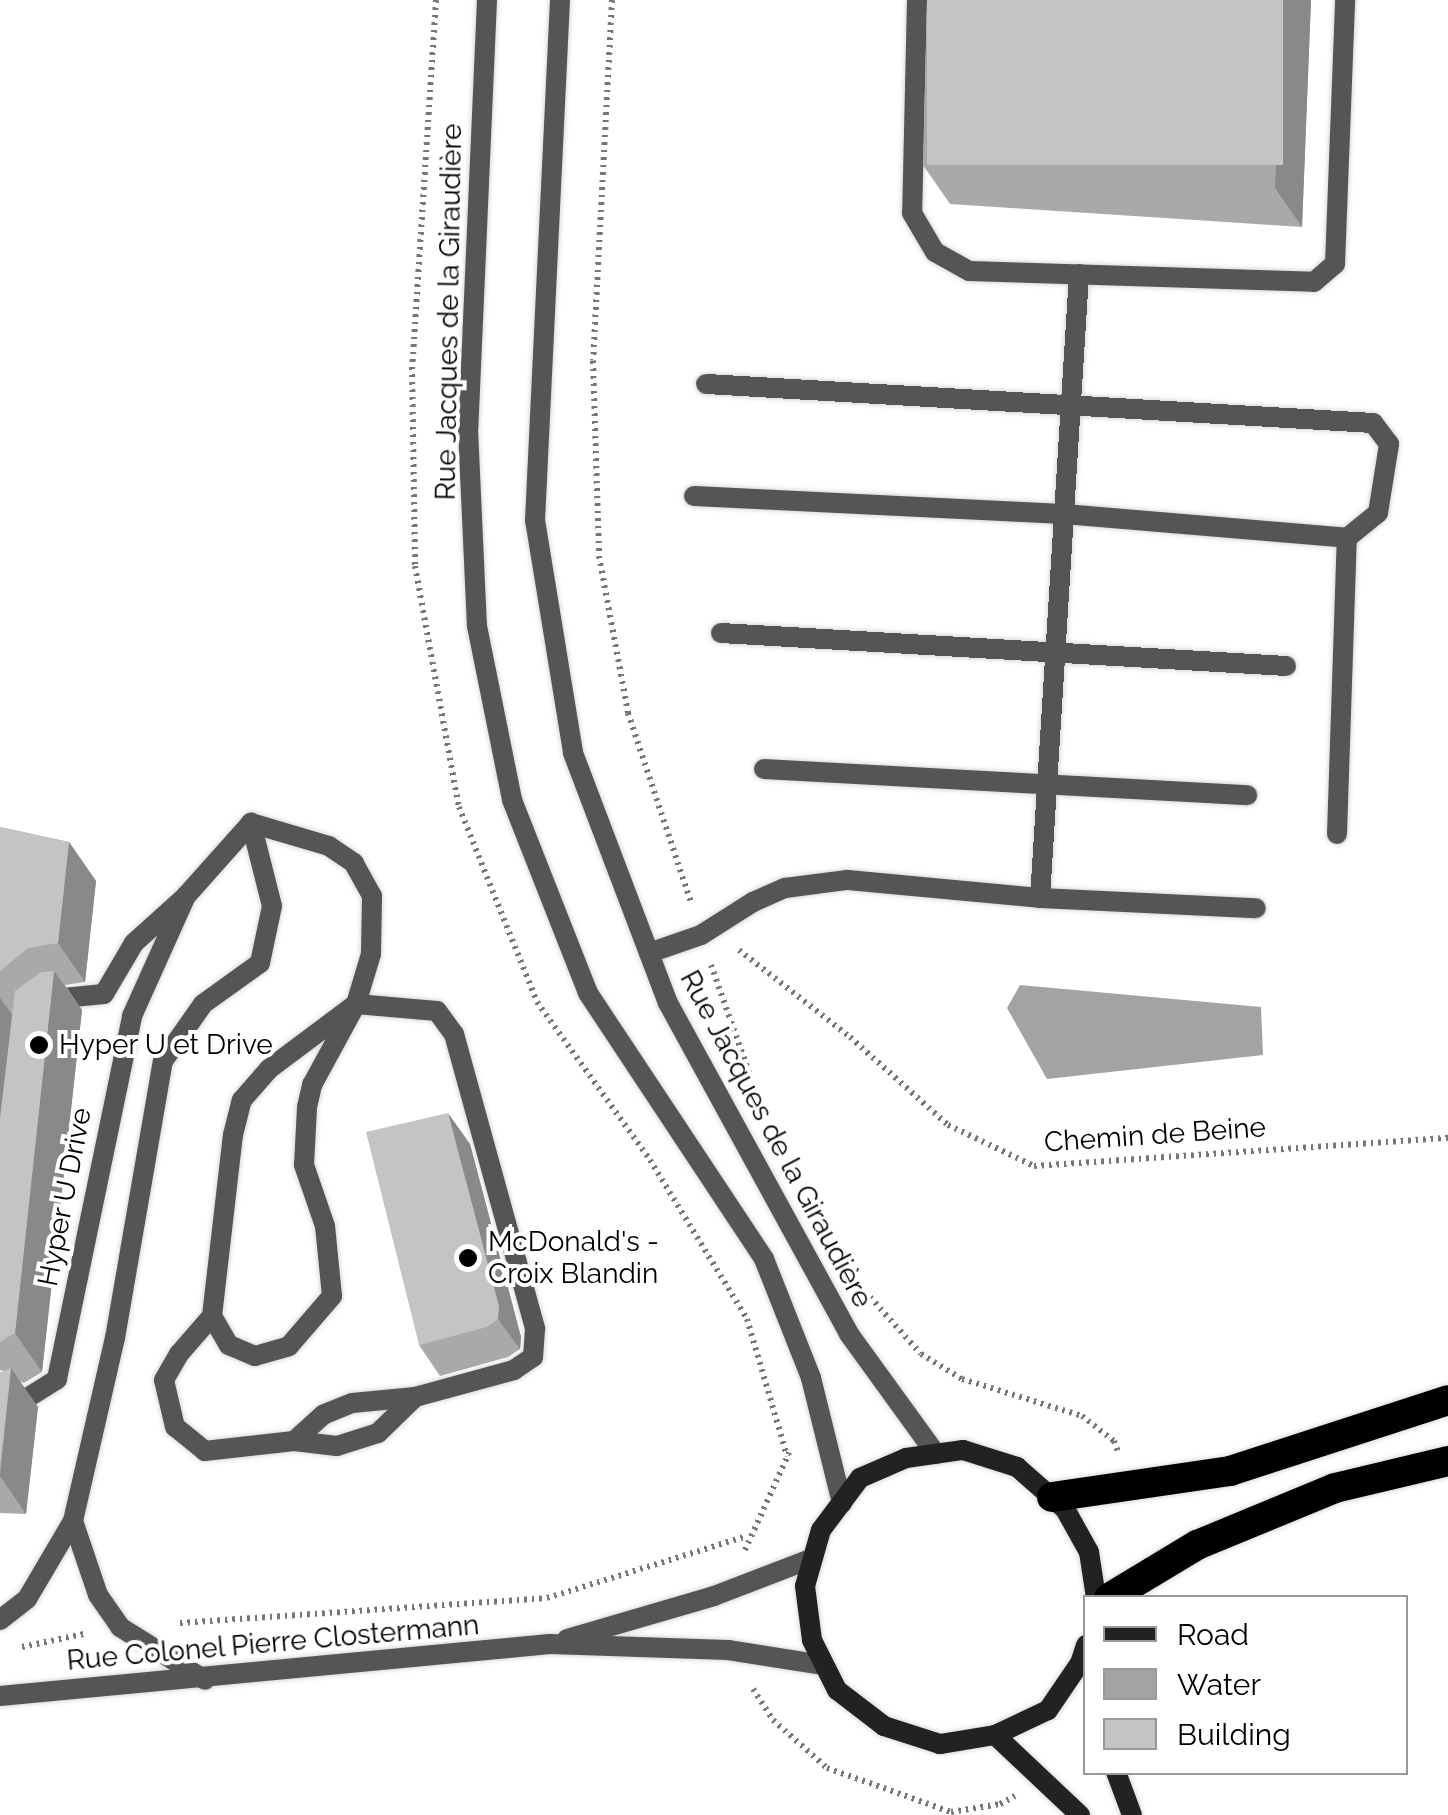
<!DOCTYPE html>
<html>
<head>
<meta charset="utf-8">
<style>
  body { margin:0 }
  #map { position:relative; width:1448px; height:1815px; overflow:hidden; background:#fff; font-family:Raleway,sans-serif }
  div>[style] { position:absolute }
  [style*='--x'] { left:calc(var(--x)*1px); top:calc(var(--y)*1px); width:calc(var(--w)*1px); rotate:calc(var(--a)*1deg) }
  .water>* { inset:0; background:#a3a3a3 }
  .path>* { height:6px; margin-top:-3px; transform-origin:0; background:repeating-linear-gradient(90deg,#777 0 2.5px,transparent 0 7.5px) }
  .roads { filter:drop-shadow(0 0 2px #dbdbdb) drop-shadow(0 0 2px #dbdbdb) }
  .lane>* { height:20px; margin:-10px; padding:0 10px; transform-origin:10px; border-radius:10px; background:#555 }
  .street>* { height:20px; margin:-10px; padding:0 10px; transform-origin:10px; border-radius:10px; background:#555 }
  .secondary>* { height:20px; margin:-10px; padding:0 10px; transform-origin:10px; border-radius:10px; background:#222 }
  .highway>* { height:30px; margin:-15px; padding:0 15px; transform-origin:15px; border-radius:15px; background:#000 }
  .wall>* { inset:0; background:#a9a9a9 }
  .shaded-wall>* { inset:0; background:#898989 }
  .building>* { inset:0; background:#c4c4c4; transform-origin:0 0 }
  .dots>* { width:28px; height:28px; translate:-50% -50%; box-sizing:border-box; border:5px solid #fff; border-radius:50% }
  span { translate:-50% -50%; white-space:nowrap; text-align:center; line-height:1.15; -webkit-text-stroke:8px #fff; paint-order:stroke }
  .street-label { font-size:28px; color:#000 }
  .poi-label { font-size:28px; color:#000 }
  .left { translate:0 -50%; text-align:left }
  .legend { position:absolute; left:1083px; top:1595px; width:325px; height:180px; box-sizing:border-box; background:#fff; border:2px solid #999; margin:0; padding:12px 18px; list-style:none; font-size:30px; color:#000 }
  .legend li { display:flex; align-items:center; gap:20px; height:50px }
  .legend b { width:50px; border:2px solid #999 }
</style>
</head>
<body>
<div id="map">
  <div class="water">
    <div style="clip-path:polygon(1020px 985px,1261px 1007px,1263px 1055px,1047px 1079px,1007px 1008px)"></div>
  </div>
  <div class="path">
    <div style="--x:436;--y:0;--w:368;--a:93.7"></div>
    <div style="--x:412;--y:367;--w:199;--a:89.1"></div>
    <div style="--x:415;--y:566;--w:245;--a:79.7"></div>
    <div style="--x:459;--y:807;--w:210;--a:68.2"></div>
    <div style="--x:537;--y:1002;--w:194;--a:54.4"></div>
    <div style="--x:650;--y:1160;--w:186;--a:58.6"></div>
    <div style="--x:747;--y:1319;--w:143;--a:73.7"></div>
    <div style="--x:612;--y:0;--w:361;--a:93"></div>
    <div style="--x:593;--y:361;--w:195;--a:88.2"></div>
    <div style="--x:599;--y:556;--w:160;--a:79.5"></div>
    <div style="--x:628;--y:713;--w:202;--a:71.6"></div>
    <div style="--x:739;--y:950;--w:141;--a:38.1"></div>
    <div style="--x:850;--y:1037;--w:132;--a:41.9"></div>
    <div style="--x:948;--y:1125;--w:95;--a:25.5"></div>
    <div style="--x:1034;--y:1166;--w:415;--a:-3.9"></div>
    <div style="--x:711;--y:965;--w:117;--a:70.5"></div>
    <div style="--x:870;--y:1297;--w:76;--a:48.2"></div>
    <div style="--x:921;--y:1354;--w:48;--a:31.4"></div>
    <div style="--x:962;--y:1379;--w:126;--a:17.1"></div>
    <div style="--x:1082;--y:1416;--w:41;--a:38"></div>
    <div style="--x:1114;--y:1441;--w:12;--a:70"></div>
    <div style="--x:745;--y:1550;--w:107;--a:-65.6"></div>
    <div style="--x:180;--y:1623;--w:368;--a:-3.9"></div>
    <div style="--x:547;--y:1598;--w:209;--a:-17.2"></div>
    <div style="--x:22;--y:1647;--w:67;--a:-12"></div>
    <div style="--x:753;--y:1689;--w:37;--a:57"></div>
    <div style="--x:773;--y:1720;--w:72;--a:41.6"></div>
    <div style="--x:827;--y:1768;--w:132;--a:19.5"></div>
    <div style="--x:951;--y:1812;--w:50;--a:-9.3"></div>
    <div style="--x:1000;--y:1804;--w:17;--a:-28"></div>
  </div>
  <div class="roads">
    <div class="lane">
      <div style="--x:917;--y:0;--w:213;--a:91.3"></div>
      <div style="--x:912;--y:213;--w:45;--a:59.5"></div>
      <div style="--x:935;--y:252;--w:39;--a:29"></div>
      <div style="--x:969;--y:271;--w:345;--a:1.8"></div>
      <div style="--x:1314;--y:282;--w:28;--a:-41"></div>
      <div style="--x:1335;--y:264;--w:264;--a:-87.8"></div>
      <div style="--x:694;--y:496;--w:370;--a:2.8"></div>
      <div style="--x:1064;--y:514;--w:284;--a:4.8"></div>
      <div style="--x:1347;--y:538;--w:40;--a:-39"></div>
      <div style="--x:1378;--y:513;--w:70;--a:-80.9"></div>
      <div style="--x:1389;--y:444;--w:26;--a:-127"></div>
      <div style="--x:1373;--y:423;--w:668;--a:-176.65"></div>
      <div style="--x:721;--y:633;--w:566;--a:3.34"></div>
      <div style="--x:764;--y:769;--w:484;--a:3.1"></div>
      <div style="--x:1337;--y:834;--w:296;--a:-88.1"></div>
      <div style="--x:1040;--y:898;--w:216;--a:2.7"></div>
      <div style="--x:649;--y:953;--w:55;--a:-19.1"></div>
      <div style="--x:701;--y:935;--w:62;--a:-32.4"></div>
      <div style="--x:753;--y:902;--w:35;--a:-24"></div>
      <div style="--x:785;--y:888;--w:63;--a:-7.4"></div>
      <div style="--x:847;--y:880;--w:194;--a:5.3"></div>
      <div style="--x:1040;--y:898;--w:625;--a:-86.42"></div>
      <div style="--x:356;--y:1004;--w:81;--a:4.9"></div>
      <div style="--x:437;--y:1011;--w:29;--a:54"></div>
      <div style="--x:454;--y:1034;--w:306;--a:74.6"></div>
      <div style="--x:535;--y:1329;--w:28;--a:94"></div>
      <div style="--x:533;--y:1357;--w:23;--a:146"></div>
      <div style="--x:514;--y:1370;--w:103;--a:164.7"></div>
      <div style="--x:415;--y:1397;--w:63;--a:174.6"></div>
      <div style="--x:352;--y:1403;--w:31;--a:158"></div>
      <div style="--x:323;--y:1415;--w:39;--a:138"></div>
      <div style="--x:294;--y:1441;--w:90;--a:173.6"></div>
      <div style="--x:205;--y:1451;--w:38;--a:-141"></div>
      <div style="--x:175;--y:1427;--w:48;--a:-103.2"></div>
      <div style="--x:164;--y:1380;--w:30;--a:-60"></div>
      <div style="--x:179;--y:1354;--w:50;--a:-49"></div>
      <div style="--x:212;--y:1316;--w:182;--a:-83.4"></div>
      <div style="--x:233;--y:1135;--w:36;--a:-76"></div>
      <div style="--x:242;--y:1100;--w:41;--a:-48.9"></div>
      <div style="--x:269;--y:1069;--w:109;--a:-36.8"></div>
      <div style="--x:51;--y:1007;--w:15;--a:-37"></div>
      <div style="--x:63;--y:998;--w:41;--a:-5.6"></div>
      <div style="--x:104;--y:994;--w:59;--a:-59.5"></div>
      <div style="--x:134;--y:943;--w:70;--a:-42.1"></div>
      <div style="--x:186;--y:896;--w:98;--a:-48.3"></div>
      <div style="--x:212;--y:1316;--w:34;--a:60"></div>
      <div style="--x:229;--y:1345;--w:28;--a:23"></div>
      <div style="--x:255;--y:1356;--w:35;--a:-16"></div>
      <div style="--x:289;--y:1346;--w:66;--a:-49.3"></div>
      <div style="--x:332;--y:1296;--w:70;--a:-95.7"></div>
      <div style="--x:325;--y:1226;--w:65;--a:-109"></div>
      <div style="--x:304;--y:1165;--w:58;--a:-87"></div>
      <div style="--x:307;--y:1107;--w:23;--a:-77"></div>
      <div style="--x:312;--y:1085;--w:92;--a:-61.5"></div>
      <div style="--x:356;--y:1004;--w:52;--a:-73.3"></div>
      <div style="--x:371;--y:954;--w:58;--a:-89"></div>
      <div style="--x:372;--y:896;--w:38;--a:-119"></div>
      <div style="--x:354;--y:863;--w:30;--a:-146"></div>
      <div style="--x:329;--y:846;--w:81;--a:-163.6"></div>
      <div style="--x:0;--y:1383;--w:29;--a:35"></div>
      <div style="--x:24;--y:1400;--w:39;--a:-32"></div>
      <div style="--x:57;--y:1379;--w:371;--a:-78.3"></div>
      <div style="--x:132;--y:1016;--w:132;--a:-65.8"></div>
      <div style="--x:294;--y:1441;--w:43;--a:6.6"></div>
      <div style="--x:337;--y:1446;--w:43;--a:-17.6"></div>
      <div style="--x:378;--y:1433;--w:52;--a:-44.2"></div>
      <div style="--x:73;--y:1521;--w:78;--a:71.3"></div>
      <div style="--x:98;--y:1595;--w:39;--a:55"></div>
      <div style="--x:120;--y:1627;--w:100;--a:31.9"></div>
      <div style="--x:0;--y:1620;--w:34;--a:-38"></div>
      <div style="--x:27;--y:1599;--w:91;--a:-59.5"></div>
      <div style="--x:73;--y:1521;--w:188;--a:-77.1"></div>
      <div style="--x:115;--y:1338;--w:281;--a:-80.2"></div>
      <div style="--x:163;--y:1061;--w:70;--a:-54.9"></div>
      <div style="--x:203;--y:1004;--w:70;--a:-35.7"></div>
      <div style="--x:260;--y:963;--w:58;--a:-78.1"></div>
      <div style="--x:272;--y:906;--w:86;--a:-104.2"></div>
    </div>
    <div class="street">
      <div style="--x:487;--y:0;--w:429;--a:92.5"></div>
      <div style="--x:468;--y:429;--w:197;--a:87.4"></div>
      <div style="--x:477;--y:626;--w:177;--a:78.6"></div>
      <div style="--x:512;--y:800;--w:207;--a:68.5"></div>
      <div style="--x:588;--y:993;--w:319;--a:56.5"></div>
      <div style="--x:764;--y:1259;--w:128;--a:68.4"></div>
      <div style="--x:811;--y:1378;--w:129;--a:76.1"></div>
      <div style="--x:560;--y:0;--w:521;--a:92.75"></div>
      <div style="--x:535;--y:520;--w:236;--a:80.7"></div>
      <div style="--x:573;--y:753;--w:267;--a:69.2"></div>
      <div style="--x:668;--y:1003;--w:377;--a:61.3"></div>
      <div style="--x:849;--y:1334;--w:148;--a:54.1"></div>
      <div style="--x:567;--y:1639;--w:153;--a:-16.3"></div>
      <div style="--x:714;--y:1596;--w:106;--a:-21"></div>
      <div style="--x:0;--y:1696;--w:552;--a:-5.4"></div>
      <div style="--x:550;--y:1644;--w:178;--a:1.9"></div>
      <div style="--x:728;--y:1650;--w:97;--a:8.9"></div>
    </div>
    <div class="secondary">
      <div style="--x:1086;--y:1645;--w:19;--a:108"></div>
      <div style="--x:1080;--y:1663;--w:57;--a:124.2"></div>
      <div style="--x:1048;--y:1710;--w:59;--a:154.7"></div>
      <div style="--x:995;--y:1735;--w:56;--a:170.7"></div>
      <div style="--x:940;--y:1744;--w:59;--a:-162.2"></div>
      <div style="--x:884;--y:1726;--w:59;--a:-142.5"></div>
      <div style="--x:837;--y:1690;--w:56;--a:-116.6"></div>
      <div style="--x:812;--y:1640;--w:54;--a:-97.4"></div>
      <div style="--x:805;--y:1586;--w:58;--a:-74.1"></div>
      <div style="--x:821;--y:1530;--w:65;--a:-53.1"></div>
      <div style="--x:860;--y:1478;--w:50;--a:-23.5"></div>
      <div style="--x:906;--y:1458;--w:58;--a:-8"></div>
      <div style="--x:963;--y:1450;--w:57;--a:17.5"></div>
      <div style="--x:1017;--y:1467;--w:64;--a:41.2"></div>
      <div style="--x:1065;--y:1509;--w:49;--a:60.8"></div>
      <div style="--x:1089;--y:1552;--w:47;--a:81.3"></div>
      <div style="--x:995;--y:1735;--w:117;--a:43.3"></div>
      <div style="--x:1116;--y:1772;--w:46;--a:69.6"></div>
    </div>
    <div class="highway">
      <div style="--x:1052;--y:1497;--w:180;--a:-8.3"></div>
      <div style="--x:1230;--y:1471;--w:229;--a:-18"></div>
      <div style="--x:1109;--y:1598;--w:103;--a:-31.1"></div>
      <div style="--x:1197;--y:1545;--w:149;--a:-22.4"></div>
      <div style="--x:1335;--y:1488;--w:116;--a:-13.4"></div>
    </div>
  </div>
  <div class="wall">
    <div style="clip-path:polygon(927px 0,1311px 0,1302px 227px,950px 204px,923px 165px)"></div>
    <div style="clip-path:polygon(0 827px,69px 842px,96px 881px,85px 982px,65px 985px,82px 1010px,42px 1372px,24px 1383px,19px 1381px,38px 1407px,26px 1514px,0 1513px,0 1373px,4px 1371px,0 1370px)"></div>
    <div style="clip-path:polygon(470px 1144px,521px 1337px,520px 1349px,508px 1357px,440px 1376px,419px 1345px)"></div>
  </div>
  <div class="shaded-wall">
    <div style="clip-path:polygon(1283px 0,1311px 0,1302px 227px,1275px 188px)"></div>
    <div style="clip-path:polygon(69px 842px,96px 881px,85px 982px,58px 943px)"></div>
    <div style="clip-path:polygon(54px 971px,82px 1010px,42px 1372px,15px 1333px)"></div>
    <div style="clip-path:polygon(0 998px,16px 1020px,0 1155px)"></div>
    <div style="clip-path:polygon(448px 1113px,470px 1144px,521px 1337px,520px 1349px,498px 1319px)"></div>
    <div style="clip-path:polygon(11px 1368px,38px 1407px,26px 1514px,0 1476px)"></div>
  </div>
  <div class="building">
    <div style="left:927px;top:0;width:356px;height:165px"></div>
    <div style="clip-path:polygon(0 827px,69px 842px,58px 943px,28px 948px,0 971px)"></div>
    <div style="clip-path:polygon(54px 971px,15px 1333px,0 1342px,0 1118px,15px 991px,41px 972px)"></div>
    <div style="clip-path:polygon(448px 1113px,499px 1306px,498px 1319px,487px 1327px,419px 1345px,366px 1132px)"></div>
    <div style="clip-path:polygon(11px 1368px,0 1467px,0 1373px)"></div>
  </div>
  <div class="dots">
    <div style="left:39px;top:1045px;background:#000"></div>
    <div style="left:468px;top:1258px;background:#000"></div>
  </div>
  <div class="street-label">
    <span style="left:449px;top:312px;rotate:-89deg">Rue Jacques de la Giraudière</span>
    <span style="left:1155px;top:1135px;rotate:-4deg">Chemin de Beine</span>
    <span style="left:776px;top:1139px;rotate:62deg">Rue Jacques de la Giraudière</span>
    <span style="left:65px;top:1197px;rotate:-79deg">Hyper U Drive</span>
    <span style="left:273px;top:1643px;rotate:-5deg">Rue Colonel Pierre Clostermann</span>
  </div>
  <div class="poi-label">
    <span class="left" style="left:59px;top:1045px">Hyper U et Drive</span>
    <span class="left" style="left:488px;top:1258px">McDonald's -<br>Croix Blandin</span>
  </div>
  <ul class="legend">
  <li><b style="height:12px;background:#222"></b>Road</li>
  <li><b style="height:28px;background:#a3a3a3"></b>Water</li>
  <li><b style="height:28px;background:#c4c4c4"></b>Building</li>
  </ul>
</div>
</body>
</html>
